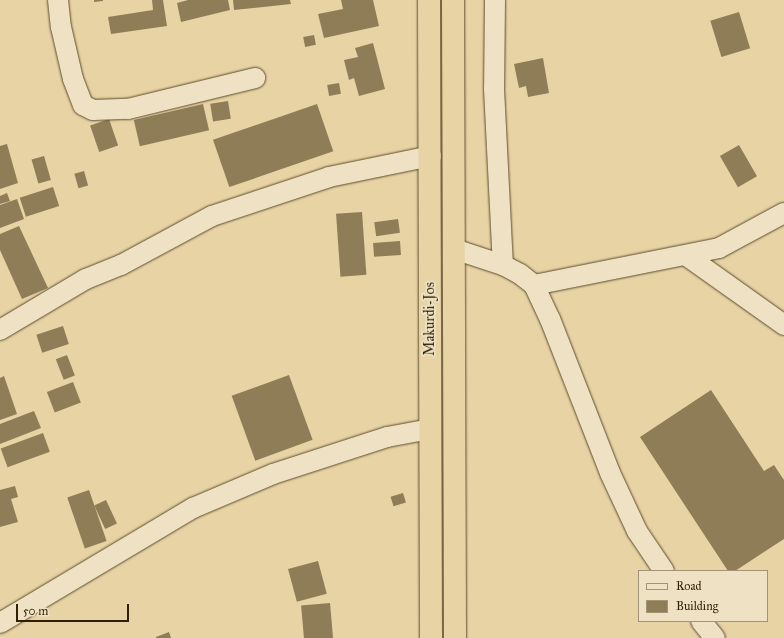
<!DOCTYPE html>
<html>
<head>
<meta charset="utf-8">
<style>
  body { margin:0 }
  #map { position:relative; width:784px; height:638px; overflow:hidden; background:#e7d3a4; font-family:"IM FELL Great Primer",serif }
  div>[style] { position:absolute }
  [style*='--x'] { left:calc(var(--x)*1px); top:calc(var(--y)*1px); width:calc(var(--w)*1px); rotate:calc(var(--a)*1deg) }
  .building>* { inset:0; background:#8f7d58; transform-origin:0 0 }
  .roads { filter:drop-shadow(0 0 1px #5e4c2d) drop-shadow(0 0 1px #5e4c2d) }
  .minor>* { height:20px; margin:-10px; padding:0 10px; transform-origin:10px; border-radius:10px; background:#efe2c4 }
  .highway>* { height:22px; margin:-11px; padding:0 11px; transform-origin:11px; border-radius:11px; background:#e7d3a4 }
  span { translate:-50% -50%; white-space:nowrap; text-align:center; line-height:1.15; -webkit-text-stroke:3.5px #efe2c4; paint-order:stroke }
  .street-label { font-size:14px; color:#301f05 }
  .legend { position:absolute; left:638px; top:570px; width:130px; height:52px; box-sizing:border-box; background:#efe2c4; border:1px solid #a39478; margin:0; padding:5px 7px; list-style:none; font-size:12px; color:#301f05 }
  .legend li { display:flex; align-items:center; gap:8px; height:20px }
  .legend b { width:20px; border:1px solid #a39478 }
  .scale { position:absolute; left:16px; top:604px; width:113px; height:18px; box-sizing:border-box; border:2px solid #301f05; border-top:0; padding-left:5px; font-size:12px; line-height:14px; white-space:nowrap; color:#301f05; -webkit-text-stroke:3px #efe2c4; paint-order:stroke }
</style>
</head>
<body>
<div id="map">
  <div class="building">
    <div style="clip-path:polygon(94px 0,103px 0,103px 1px,94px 2px)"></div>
    <div style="clip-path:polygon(152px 0,163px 0,167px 26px,111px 34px,108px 17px,153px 10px)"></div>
    <div style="clip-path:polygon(188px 0,228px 0,230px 10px,181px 22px,177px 3px)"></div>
    <div style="clip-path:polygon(233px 0,290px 0,291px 4px,234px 10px)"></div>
    <div style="clip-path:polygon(341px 0,373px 0,379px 26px,324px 38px,318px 14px,343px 9px)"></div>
    <div style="left:739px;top:12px;width:38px;height:30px;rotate:73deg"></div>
    <div style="left:314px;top:35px;width:10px;height:11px;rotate:79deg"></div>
    <div style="clip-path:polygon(373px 43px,385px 89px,359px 96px,354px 78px,349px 80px,344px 60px,358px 57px,355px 48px)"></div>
    <div style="clip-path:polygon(543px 58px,549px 93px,528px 97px,526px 86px,519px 88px,514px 64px)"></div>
    <div style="left:339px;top:83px;width:11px;height:12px;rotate:80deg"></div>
    <div style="left:228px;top:101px;width:18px;height:18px;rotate:81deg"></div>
    <div style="left:203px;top:104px;width:27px;height:71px;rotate:77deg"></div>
    <div style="left:317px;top:104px;width:50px;height:110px;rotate:71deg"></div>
    <div style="left:109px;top:119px;width:28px;height:20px;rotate:71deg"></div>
    <div style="clip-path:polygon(7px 144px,18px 183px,0 189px,0 146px)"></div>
    <div style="left:739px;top:145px;width:36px;height:22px;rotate:60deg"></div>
    <div style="left:44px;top:156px;width:25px;height:13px;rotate:74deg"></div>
    <div style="left:84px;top:171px;width:15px;height:10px;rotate:74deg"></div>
    <div style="left:53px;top:187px;width:20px;height:35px;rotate:72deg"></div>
    <div style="clip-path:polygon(7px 193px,10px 201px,0 204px,0 196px)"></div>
    <div style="clip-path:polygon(17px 199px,24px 219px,0 228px,0 205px)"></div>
    <div style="left:362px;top:212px;width:63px;height:26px;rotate:86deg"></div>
    <div style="left:398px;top:219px;width:14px;height:24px;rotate:82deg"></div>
    <div style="clip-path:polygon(19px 226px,48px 288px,22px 299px,0 250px,0 234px)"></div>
    <div style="left:400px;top:241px;width:14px;height:27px;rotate:86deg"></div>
    <div style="left:63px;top:326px;width:19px;height:28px;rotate:72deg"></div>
    <div style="left:67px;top:355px;width:22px;height:12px;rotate:69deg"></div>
    <div style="left:289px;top:375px;width:69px;height:61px;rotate:70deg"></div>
    <div style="clip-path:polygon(4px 376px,17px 414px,0 420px,0 378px)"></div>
    <div style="left:73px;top:382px;width:22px;height:28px;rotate:69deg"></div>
    <div style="clip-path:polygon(711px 390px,764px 471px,774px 465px,784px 480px,784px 539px,735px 571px,728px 571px,640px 437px)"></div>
    <div style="clip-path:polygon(34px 411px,41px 428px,0 444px,0 424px)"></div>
    <div style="left:43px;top:433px;width:20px;height:45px;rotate:70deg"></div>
    <div style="clip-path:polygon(15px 486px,18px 497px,11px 499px,18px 522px,0 527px,0 490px)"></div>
    <div style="left:89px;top:490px;width:54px;height:23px;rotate:71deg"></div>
    <div style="left:403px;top:493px;width:10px;height:13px;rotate:73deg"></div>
    <div style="left:106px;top:500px;width:26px;height:13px;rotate:65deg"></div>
    <div style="left:318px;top:561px;width:34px;height:31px;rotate:75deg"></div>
    <div style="left:330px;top:603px;width:35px;height:29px;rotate:85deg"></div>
    <div style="clip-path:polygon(169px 632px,171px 638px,156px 638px,156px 637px)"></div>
  </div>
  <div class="roads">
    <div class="minor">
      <div style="--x:58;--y:0;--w:27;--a:84"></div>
      <div style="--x:61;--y:27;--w:53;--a:77"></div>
      <div style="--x:73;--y:79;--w:28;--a:69"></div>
      <div style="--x:83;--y:105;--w:11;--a:27"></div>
      <div style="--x:93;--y:110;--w:35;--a:-2"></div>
      <div style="--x:128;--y:109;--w:131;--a:-13.7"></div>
      <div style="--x:495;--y:0;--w:89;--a:90.6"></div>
      <div style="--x:494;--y:89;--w:176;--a:87.1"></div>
      <div style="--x:454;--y:249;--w:52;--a:18.1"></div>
      <div style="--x:503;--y:265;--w:19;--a:28"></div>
      <div style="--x:520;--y:274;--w:18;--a:38"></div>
      <div style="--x:534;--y:285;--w:38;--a:65"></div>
      <div style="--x:550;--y:319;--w:165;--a:68.7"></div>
      <div style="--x:610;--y:473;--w:64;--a:65"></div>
      <div style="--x:637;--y:531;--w:48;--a:56"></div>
      <div style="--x:687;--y:256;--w:119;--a:35.4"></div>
      <div style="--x:534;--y:285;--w:189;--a:-11.3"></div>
      <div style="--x:719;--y:248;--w:74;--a:-28.3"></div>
      <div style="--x:0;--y:330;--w:100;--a:-30.7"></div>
      <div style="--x:86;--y:279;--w:38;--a:-22"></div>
      <div style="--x:121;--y:265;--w:103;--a:-28.3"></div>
      <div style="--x:212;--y:216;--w:123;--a:-18.4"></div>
      <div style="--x:329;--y:177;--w:104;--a:-11.6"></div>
      <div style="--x:701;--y:621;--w:22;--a:51"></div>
      <div style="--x:0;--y:623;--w:225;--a:-30.8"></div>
      <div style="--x:193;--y:508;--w:87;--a:-23"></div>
      <div style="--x:273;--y:474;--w:120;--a:-18"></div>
      <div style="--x:387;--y:437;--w:44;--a:-10.5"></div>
    </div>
    <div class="highway">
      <div style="--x:429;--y:0;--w:638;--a:89.82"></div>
      <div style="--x:453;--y:0;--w:638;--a:89.82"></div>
    </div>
  </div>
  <div class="street-label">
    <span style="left:430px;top:319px;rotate:-90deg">Makurdi-Jos</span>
  </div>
  <ul class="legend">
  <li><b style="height:5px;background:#efe2c4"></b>Road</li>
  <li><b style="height:11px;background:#8f7d58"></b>Building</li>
  </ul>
  <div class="scale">50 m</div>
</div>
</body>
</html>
